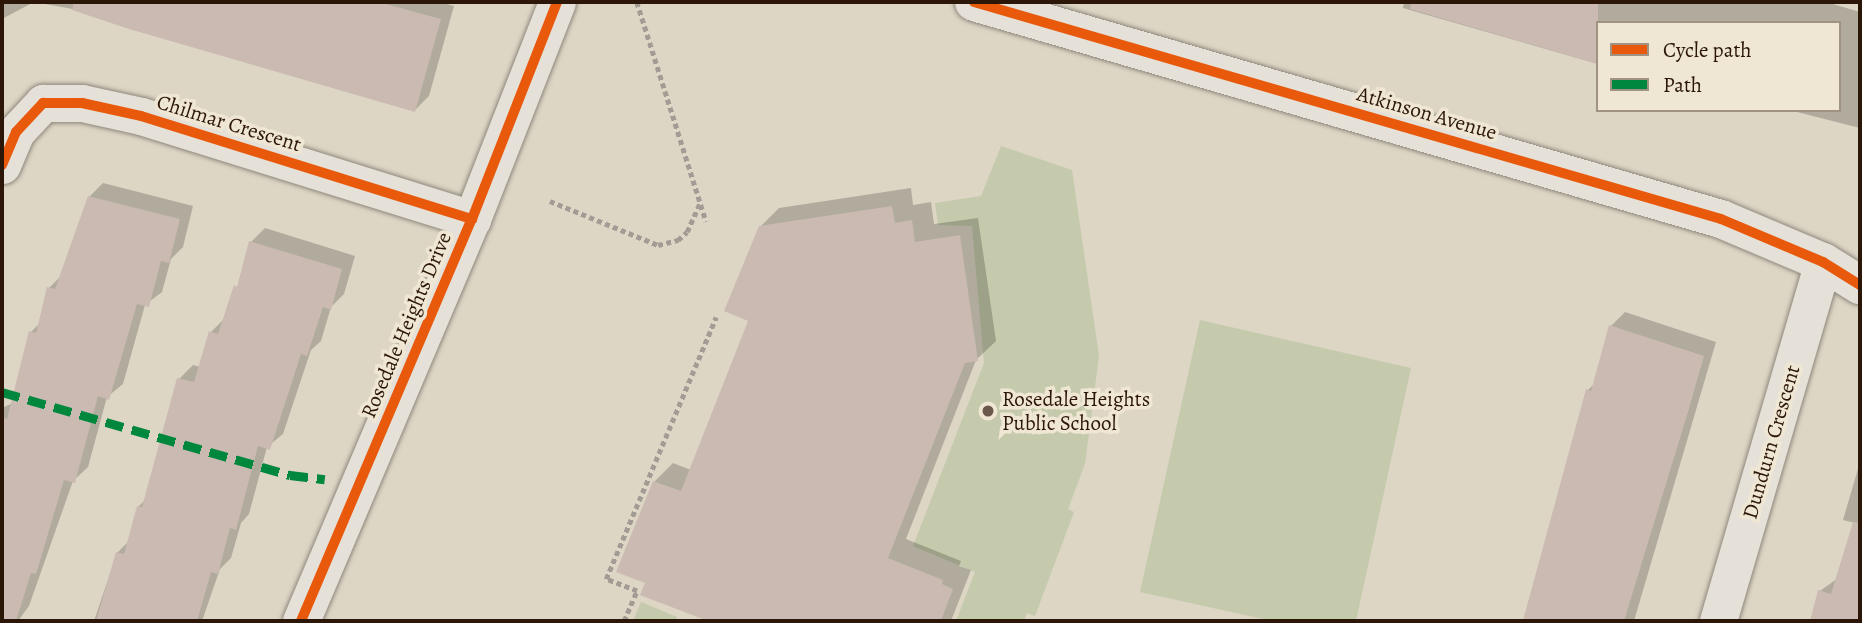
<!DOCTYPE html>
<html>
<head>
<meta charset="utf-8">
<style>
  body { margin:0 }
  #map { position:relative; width:1862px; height:623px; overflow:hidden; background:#ddd6c5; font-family:Alegreya,serif }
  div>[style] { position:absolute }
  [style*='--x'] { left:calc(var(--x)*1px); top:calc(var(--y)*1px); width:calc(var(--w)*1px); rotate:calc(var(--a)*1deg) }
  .green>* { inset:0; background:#c4caab }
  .shadow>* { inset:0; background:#0003 }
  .building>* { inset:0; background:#cbbab1 }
  .path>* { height:4.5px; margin-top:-2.25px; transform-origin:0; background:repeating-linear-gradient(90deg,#a29c95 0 5px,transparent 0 8.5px) }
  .roads { filter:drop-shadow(0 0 2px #8f887c) drop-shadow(0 0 2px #8f887c) }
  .minor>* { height:37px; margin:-18.5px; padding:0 18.5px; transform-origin:18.5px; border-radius:18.5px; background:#e5e1d9 }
  .tertiary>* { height:38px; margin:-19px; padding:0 19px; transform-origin:19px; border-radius:19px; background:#e5e1d9 }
  .quiet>* { height:9px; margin-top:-4.5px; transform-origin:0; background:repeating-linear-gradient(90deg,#00873e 0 18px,transparent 0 27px) }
  .cycleway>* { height:10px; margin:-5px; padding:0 5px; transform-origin:5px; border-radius:5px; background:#e8590c }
  .dots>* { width:19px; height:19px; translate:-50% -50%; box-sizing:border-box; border:4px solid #efe7d3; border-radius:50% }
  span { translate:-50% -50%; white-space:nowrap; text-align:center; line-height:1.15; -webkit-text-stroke:7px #efe7d3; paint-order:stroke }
  .street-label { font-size:21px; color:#2c1608 }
  .poi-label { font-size:21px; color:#2c1608 }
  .left { translate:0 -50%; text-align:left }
  .frame { position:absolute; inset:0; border:4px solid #2c1608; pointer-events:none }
  .legend { position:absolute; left:1596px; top:21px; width:245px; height:91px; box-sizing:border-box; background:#efe7d3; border:2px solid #a19382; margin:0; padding:9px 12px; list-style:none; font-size:21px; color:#2c1608 }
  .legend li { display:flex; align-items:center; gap:14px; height:35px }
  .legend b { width:35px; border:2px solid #a19382 }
</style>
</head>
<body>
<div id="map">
  <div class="green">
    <div style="clip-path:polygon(1001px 146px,1072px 170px,1099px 356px,1085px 464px,1068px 509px,1074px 512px,1035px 616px,1027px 613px,1024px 621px,956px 621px,975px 572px,913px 546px,984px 363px,972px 226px,938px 225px,935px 203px,981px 196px)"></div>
    <div style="clip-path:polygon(1200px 320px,1411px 368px,1356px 621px,1272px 621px,1140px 592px)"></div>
    <div style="clip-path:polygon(641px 602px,677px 617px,676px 621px,633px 621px)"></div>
  </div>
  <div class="shadow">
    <div style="clip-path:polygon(2px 2px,34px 2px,2px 19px)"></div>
    <div style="clip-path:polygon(34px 2px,440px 2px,454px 6px,429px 96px,415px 110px,78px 10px)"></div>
    <div style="clip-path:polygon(1404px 2px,1826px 2px,1860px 12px,1860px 128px,1789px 110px,1839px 110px,1839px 23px,1598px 23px,1598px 64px,1403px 8px)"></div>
    <div style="clip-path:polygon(103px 183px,193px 206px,183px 247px,171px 259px,162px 292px,145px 305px,123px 384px,107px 397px,88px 467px,73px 481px,29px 606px,18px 621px,2px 621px,2px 408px,13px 403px,31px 332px,40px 323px,49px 288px,62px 275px,89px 197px)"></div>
    <div style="clip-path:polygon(911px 188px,913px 205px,931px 202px,934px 224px,978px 218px,996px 341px,976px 360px,906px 539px,961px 561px,959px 566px,971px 570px,951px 621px,713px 621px,643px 594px,648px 582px,654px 482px,673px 463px,691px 470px,750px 320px,760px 227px,779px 208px)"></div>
    <div style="clip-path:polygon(265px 228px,355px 256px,344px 294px,331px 307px,321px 341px,311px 350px,283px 434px,267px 447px,249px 514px,241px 523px,231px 558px,220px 569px,202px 621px,94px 621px,117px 553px,129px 541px,138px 507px,146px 499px,179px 379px,193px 365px,201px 367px,211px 332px,225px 318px,241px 281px,251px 242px)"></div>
    <div style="clip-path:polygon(1625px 312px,1716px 342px,1634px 621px,1523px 621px,1588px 390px,1594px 384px,1611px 326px)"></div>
    <div style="clip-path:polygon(1860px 462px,1860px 621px,1811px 621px,1820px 591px,1838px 578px,1855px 523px,1843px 520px)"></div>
  </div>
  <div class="building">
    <div style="clip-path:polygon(74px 2px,378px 2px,441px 19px,415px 112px,129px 29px,72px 10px)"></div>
    <div style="clip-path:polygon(1411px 2px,1598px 2px,1598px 64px,1410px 9px)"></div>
    <div style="clip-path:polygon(88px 196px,180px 219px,169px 263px,161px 261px,149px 307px,137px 304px,109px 400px,98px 396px,75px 483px,64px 480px,36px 574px,31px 573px,16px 621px,2px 621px,2px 417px,7px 419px,29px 331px,36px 333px,47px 287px,55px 289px)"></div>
    <div style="clip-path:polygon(892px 206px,895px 223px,912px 220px,915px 242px,960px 235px,978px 361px,965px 363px,888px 558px,943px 580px,942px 584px,953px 589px,941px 621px,708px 621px,640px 595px,645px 583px,616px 572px,653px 481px,681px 491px,748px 321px,724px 311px,759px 226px)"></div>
    <div style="clip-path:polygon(249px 241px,342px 269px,331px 310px,323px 307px,307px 356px,301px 354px,270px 450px,258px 446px,236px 530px,230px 528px,218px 574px,211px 572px,197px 621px,96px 621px,116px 552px,124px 554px,137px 506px,142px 507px,177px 378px,194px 382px,209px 331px,218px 334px,234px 285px,237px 287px)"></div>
    <div style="clip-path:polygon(1609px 325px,1704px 356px,1688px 412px,1624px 621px,1523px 621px,1586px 389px,1591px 391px)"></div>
    <div style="clip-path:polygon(1853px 522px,1860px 523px,1860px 621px,1810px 621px,1818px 590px,1831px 594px)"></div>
  </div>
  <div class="path">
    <div style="--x:637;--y:2;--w:230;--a:72.5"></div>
    <div style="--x:550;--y:201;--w:117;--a:22.2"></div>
    <div style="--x:658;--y:245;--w:21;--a:-14"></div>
    <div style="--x:678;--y:240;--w:12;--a:-42"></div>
    <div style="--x:687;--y:232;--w:32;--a:-66"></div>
    <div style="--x:624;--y:621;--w:33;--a:-67"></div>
    <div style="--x:637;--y:591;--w:33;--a:-159"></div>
    <div style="--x:606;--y:579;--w:284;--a:-67.2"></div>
  </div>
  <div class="roads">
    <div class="minor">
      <div style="--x:2;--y:165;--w:36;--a:-67"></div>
      <div style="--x:16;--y:132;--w:40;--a:-47"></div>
      <div style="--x:43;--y:103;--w:39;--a:0"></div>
      <div style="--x:82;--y:103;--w:60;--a:12.4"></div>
      <div style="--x:141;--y:116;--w:347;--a:17.3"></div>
      <div style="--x:301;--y:621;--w:437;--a:-67"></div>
      <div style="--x:472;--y:219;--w:233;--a:-68.6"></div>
      <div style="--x:1718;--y:621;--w:374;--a:-73.7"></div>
    </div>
    <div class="tertiary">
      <div style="--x:974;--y:2;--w:778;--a:16.2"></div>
      <div style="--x:1721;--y:219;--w:111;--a:22.9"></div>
      <div style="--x:1823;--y:262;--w:44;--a:31.9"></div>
    </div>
  </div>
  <div class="quiet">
    <div style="--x:2;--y:392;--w:300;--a:16.1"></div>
    <div style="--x:290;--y:475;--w:35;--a:7"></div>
  </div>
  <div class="cycleway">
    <div style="--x:974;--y:2;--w:778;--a:16.2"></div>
    <div style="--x:1721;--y:219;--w:111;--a:22.9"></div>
    <div style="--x:1823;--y:262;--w:44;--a:31.9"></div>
    <div style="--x:2;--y:165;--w:36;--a:-67"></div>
    <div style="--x:16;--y:132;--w:40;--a:-47"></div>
    <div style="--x:43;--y:103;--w:39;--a:0"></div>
    <div style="--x:82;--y:103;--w:60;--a:12.4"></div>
    <div style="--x:141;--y:116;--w:347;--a:17.3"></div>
    <div style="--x:301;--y:621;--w:437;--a:-67"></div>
    <div style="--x:472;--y:219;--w:233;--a:-68.6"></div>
  </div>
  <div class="dots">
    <div style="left:988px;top:411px;background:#6a594a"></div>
  </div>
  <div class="street-label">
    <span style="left:1427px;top:113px;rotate:16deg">Atkinson Avenue</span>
    <span style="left:229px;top:123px;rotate:17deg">Chilmar Crescent</span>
    <span style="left:406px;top:325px;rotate:-67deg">Rosedale Heights Drive</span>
    <span style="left:1771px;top:442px;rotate:-74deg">Dundurn Crescent</span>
  </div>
  <div class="poi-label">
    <span class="left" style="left:1002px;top:411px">Rosedale Heights<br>Public School</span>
  </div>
  <div class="frame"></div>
  <ul class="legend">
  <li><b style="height:9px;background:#e8590c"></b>Cycle path</li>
  <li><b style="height:9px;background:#00873e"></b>Path</li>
  </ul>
</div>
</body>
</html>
